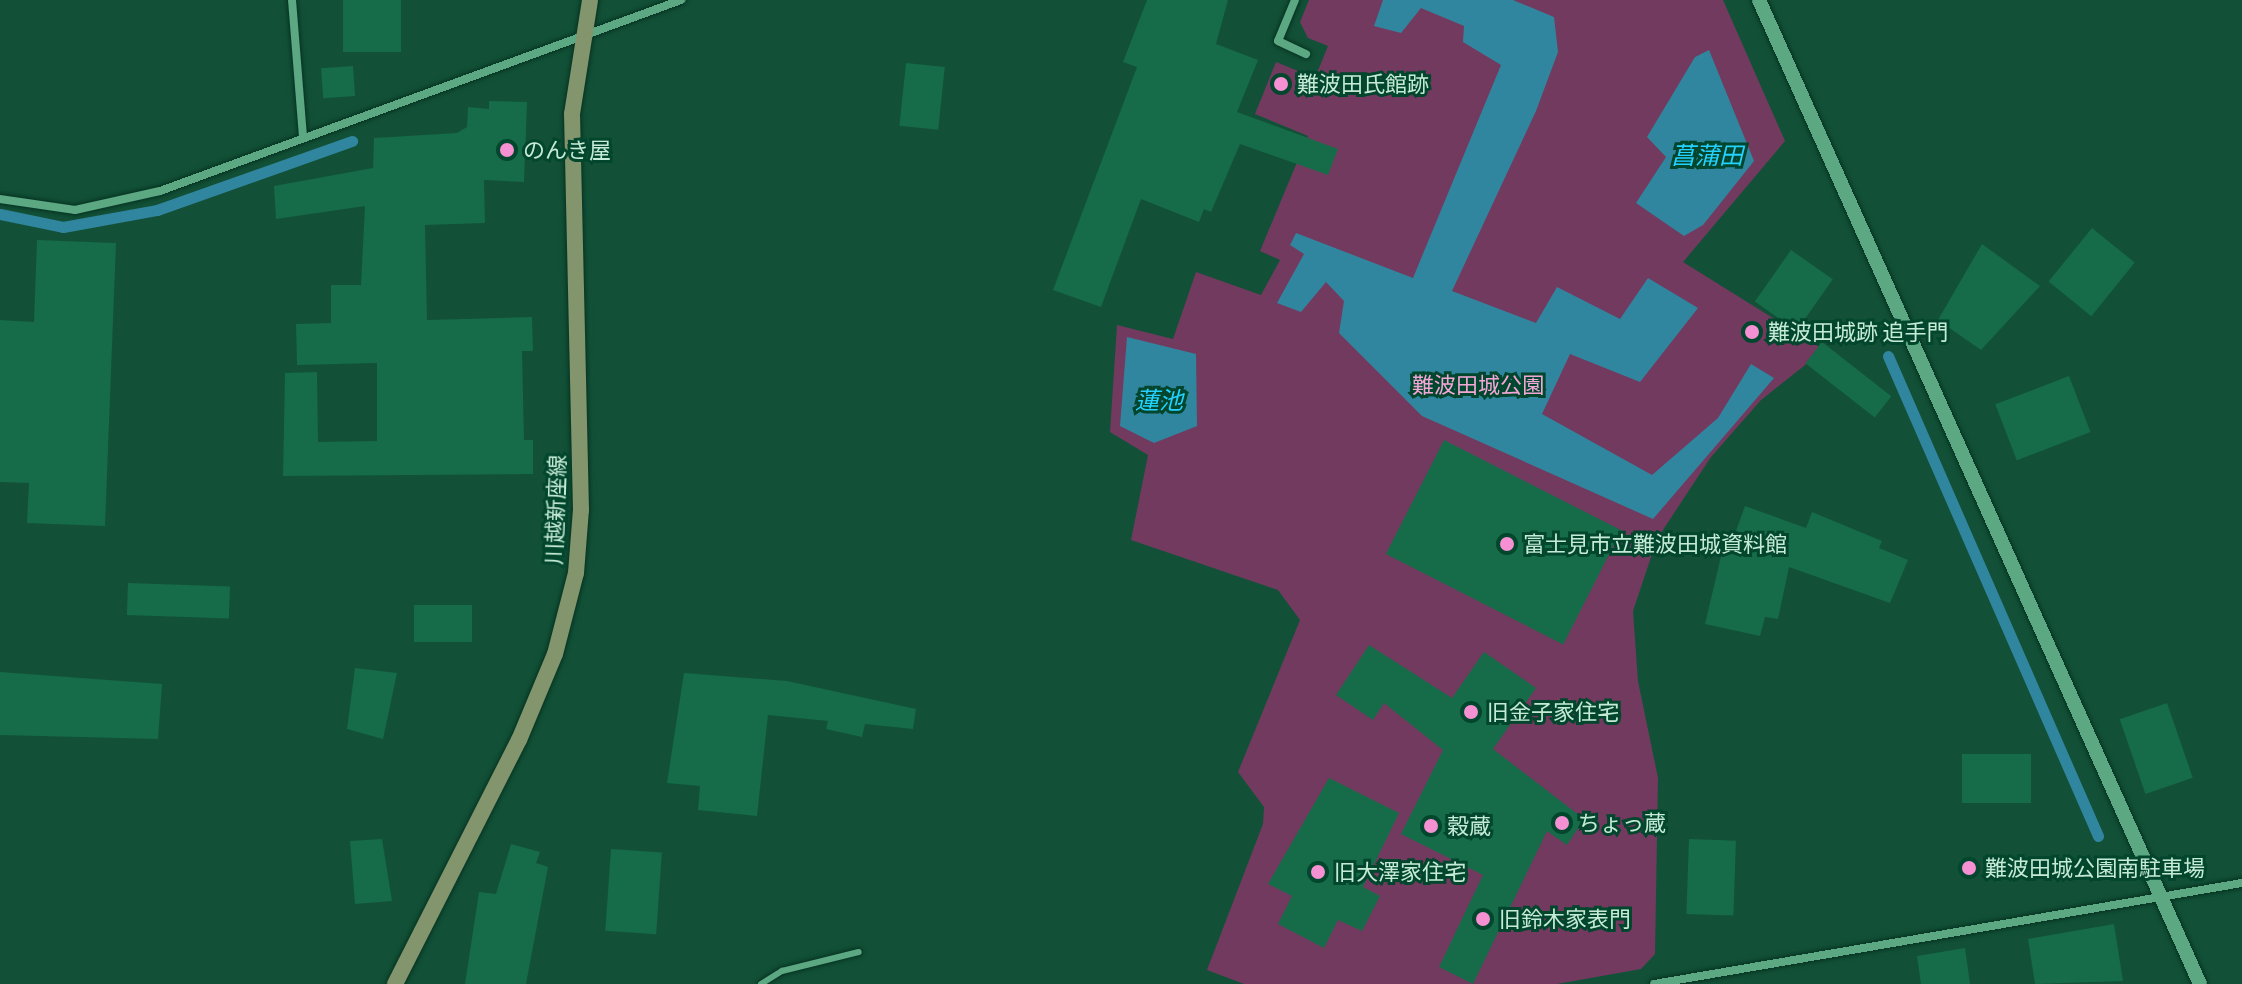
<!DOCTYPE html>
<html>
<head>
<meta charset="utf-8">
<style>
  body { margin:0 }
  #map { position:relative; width:2242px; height:984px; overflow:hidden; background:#125137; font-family:Barlow,"Noto Sans JP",sans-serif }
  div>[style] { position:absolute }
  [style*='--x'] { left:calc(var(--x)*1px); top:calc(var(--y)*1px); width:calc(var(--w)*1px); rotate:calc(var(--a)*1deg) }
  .green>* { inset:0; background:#723a5f }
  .water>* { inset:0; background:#31869f }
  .stream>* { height:11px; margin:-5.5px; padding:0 5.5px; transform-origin:5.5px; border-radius:5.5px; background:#31869f }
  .building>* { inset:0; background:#166b49; transform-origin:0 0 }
  .roads { filter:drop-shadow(0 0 2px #073322) drop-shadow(0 0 2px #073322) }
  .service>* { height:6px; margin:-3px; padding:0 3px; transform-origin:3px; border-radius:3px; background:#5ba883 }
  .minor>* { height:8px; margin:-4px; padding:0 4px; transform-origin:4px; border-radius:4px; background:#5ba883 }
  .tertiary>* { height:14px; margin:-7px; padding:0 7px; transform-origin:7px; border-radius:7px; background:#5ba883 }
  .secondary>* { height:16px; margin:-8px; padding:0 8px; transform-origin:8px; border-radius:8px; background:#82956d }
  .dots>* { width:22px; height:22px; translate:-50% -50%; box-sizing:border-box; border:4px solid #01462d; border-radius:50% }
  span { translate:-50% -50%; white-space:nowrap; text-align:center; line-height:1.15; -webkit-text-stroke:6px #01462d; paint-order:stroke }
  .poi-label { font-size:22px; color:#c5ead6 }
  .left { translate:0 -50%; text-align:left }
  .park-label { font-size:22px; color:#f2a7d6 }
  .street-label { font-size:22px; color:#c5ead6 }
  .water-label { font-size:24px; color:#25d1fe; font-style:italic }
</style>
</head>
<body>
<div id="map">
  <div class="green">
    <div style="clip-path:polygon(1309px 0,1723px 0,1785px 141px,1683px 262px,1824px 350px,1761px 400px,1711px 457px,1657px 539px,1633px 611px,1638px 681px,1658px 778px,1655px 954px,1641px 969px,1557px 984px,1244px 984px,1207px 970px,1263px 824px,1264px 807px,1238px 772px,1300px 620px,1278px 590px,1131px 540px,1148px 455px,1110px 432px,1117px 325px,1173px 339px,1196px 272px,1261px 295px,1280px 260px,1260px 251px,1308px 136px,1255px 114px,1276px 62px,1315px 78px,1328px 46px,1308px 38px,1300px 22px)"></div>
  </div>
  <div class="water">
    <div style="clip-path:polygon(1383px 0,1513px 0,1554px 17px,1558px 52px,1536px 111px,1452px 291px,1536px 323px,1557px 287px,1620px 319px,1648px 278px,1698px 308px,1640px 382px,1570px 354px,1542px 414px,1652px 475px,1718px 418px,1751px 364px,1774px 378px,1653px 519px,1422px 416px,1339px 333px,1344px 301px,1326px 282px,1301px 312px,1277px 303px,1304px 254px,1290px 245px,1296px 233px,1413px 278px,1501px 65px,1463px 42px,1464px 26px,1421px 8px,1401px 33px,1374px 26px)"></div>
    <div style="clip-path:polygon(1709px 50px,1754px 161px,1703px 225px,1684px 236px,1636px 203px,1666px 157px,1647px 137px,1695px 57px)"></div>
    <div style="clip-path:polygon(1127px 337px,1196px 354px,1197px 426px,1154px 443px,1120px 426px)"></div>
  </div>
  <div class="stream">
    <div style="--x:0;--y:214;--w:64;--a:11.7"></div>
    <div style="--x:63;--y:227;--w:96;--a:-10.3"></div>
    <div style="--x:157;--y:210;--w:207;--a:-19.5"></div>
    <div style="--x:1888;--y:356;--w:524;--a:66.37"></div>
  </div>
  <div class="building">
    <div style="left:343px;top:0;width:58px;height:52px"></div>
    <div style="clip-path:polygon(1147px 0,1228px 0,1216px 44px,1258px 60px,1237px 112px,1338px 149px,1328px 175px,1240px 144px,1211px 212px,1204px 209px,1199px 222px,1141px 199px,1101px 307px,1053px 290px,1137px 67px,1123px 62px)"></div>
    <div style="left:906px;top:63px;width:39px;height:63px;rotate:6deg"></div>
    <div style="left:353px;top:66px;width:30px;height:32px;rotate:86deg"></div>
    <div style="clip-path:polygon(489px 101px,527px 102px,524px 182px,484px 180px,485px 223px,425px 225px,427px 320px,532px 317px,533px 351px,522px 351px,524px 440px,533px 440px,533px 474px,283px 476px,285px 373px,317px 372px,318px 442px,377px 441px,377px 363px,297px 365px,296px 324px,331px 323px,331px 285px,361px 285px,365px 206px,276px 219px,274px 186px,373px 168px,374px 138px,457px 133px,467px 127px,468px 107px,489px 109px)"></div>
    <div style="left:2092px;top:228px;width:55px;height:69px;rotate:39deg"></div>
    <div style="clip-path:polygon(37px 240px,116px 243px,105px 526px,27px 523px,29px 483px,0 482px,0 320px,34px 322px)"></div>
    <div style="clip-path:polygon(1982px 244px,2040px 286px,1981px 350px,1938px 320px)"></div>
    <div style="left:1791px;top:250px;width:51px;height:63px;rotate:35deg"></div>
    <div style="left:1822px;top:342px;width:88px;height:27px;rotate:38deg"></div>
    <div style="left:2069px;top:376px;width:60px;height:79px;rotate:69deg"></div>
    <div style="left:1444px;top:440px;width:199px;height:128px;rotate:27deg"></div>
    <div style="clip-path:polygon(1745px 506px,1806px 528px,1812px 512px,1882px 541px,1879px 548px,1908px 560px,1890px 603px,1789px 567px,1778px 619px,1765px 617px,1760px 636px,1705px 624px,1723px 548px,1729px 550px)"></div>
    <div style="left:128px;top:583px;width:102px;height:32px;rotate:2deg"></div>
    <div style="left:414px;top:605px;width:58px;height:37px"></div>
    <div style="clip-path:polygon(1369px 645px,1452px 698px,1484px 652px,1536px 688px,1493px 749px,1584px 819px,1567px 845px,1547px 831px,1473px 984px,1439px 967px,1483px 875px,1401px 834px,1443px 750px,1384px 703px,1373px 720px,1336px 695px)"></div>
    <div style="clip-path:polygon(355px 668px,397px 673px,383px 739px,347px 729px)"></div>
    <div style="clip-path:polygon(0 672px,162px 684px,158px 739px,0 735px)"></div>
    <div style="clip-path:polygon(684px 673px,787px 681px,916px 709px,913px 729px,865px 724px,862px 737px,826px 729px,828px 721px,768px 715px,757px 816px,698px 810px,700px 786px,667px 783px)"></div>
    <div style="left:2167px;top:703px;width:79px;height:50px;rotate:71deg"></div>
    <div style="left:2031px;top:754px;width:49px;height:69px;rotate:90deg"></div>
    <div style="clip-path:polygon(1329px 778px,1399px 813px,1363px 887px,1380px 896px,1362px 931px,1338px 920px,1324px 948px,1278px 924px,1292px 896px,1268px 884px)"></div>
    <div style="clip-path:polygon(382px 839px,392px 901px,355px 904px,350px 841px)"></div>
    <div style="left:1689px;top:839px;width:47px;height:75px;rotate:2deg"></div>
    <div style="clip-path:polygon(511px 844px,540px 852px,536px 863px,548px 867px,526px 984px,465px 984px,479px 892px,496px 894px)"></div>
    <div style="left:611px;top:849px;width:51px;height:82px;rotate:4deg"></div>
    <div style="clip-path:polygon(2114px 924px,2123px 981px,2035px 984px,2028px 939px)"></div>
    <div style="clip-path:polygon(1965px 948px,1970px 984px,1921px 984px,1917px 956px)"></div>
  </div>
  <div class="roads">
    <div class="service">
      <div style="--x:761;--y:984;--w:25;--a:-32"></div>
      <div style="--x:782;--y:971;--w:79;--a:-13.9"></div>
    </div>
    <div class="minor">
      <div style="--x:292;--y:0;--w:138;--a:85.4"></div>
      <div style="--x:1295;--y:0;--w:44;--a:112.5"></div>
      <div style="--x:1278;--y:41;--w:31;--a:25"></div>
      <div style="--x:0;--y:199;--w:76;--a:8.3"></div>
      <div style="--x:75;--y:210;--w:87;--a:-12.6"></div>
      <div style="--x:160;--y:191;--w:555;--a:-20.13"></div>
      <div style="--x:1654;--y:984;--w:597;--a:-9.75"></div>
    </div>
    <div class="tertiary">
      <div style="--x:1759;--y:0;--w:1078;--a:65.86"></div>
    </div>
    <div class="secondary">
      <div style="--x:395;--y:984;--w:274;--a:-63.1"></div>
      <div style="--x:519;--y:740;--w:93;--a:-67.3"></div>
      <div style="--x:555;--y:654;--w:84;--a:-75.5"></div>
      <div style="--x:576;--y:573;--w:63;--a:-85.5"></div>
      <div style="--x:581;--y:510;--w:396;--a:-91.3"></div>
      <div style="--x:572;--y:114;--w:115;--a:-81"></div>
    </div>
  </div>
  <div class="dots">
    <div style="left:1281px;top:84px;background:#f591d2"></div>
    <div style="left:507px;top:150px;background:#f591d2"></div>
    <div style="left:1752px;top:332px;background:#f591d2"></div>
    <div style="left:1507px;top:544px;background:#f591d2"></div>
    <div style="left:1471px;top:712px;background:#f591d2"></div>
    <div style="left:1562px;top:823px;background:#f591d2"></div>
    <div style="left:1431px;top:826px;background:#f591d2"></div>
    <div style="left:1969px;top:868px;background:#f591d2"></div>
    <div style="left:1318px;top:872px;background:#f591d2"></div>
    <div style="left:1483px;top:919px;background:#f591d2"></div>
  </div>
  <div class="poi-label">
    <span class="left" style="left:1297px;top:84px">難波田氏館跡</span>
    <span class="left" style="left:523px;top:150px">のんき屋</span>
    <span class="left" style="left:1768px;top:332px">難波田城跡 追手門</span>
    <span class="left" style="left:1523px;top:544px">富士見市立難波田城資料館</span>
    <span class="left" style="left:1487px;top:712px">旧金子家住宅</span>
    <span class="left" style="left:1578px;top:823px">ちょっ蔵</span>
    <span class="left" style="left:1447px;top:826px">穀蔵</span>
    <span class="left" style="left:1985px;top:868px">難波田城公園南駐車場</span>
    <span class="left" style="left:1334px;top:872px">旧大澤家住宅</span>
    <span class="left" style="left:1499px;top:919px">旧鈴木家表門</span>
  </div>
  <div class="park-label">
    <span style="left:1478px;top:385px">難波田城公園</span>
  </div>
  <div class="street-label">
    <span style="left:555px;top:510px;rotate:-88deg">川越新座線</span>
  </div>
  <div class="water-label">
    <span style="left:1707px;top:155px">菖蒲田</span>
    <span style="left:1159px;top:400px">蓮池</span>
  </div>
</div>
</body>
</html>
